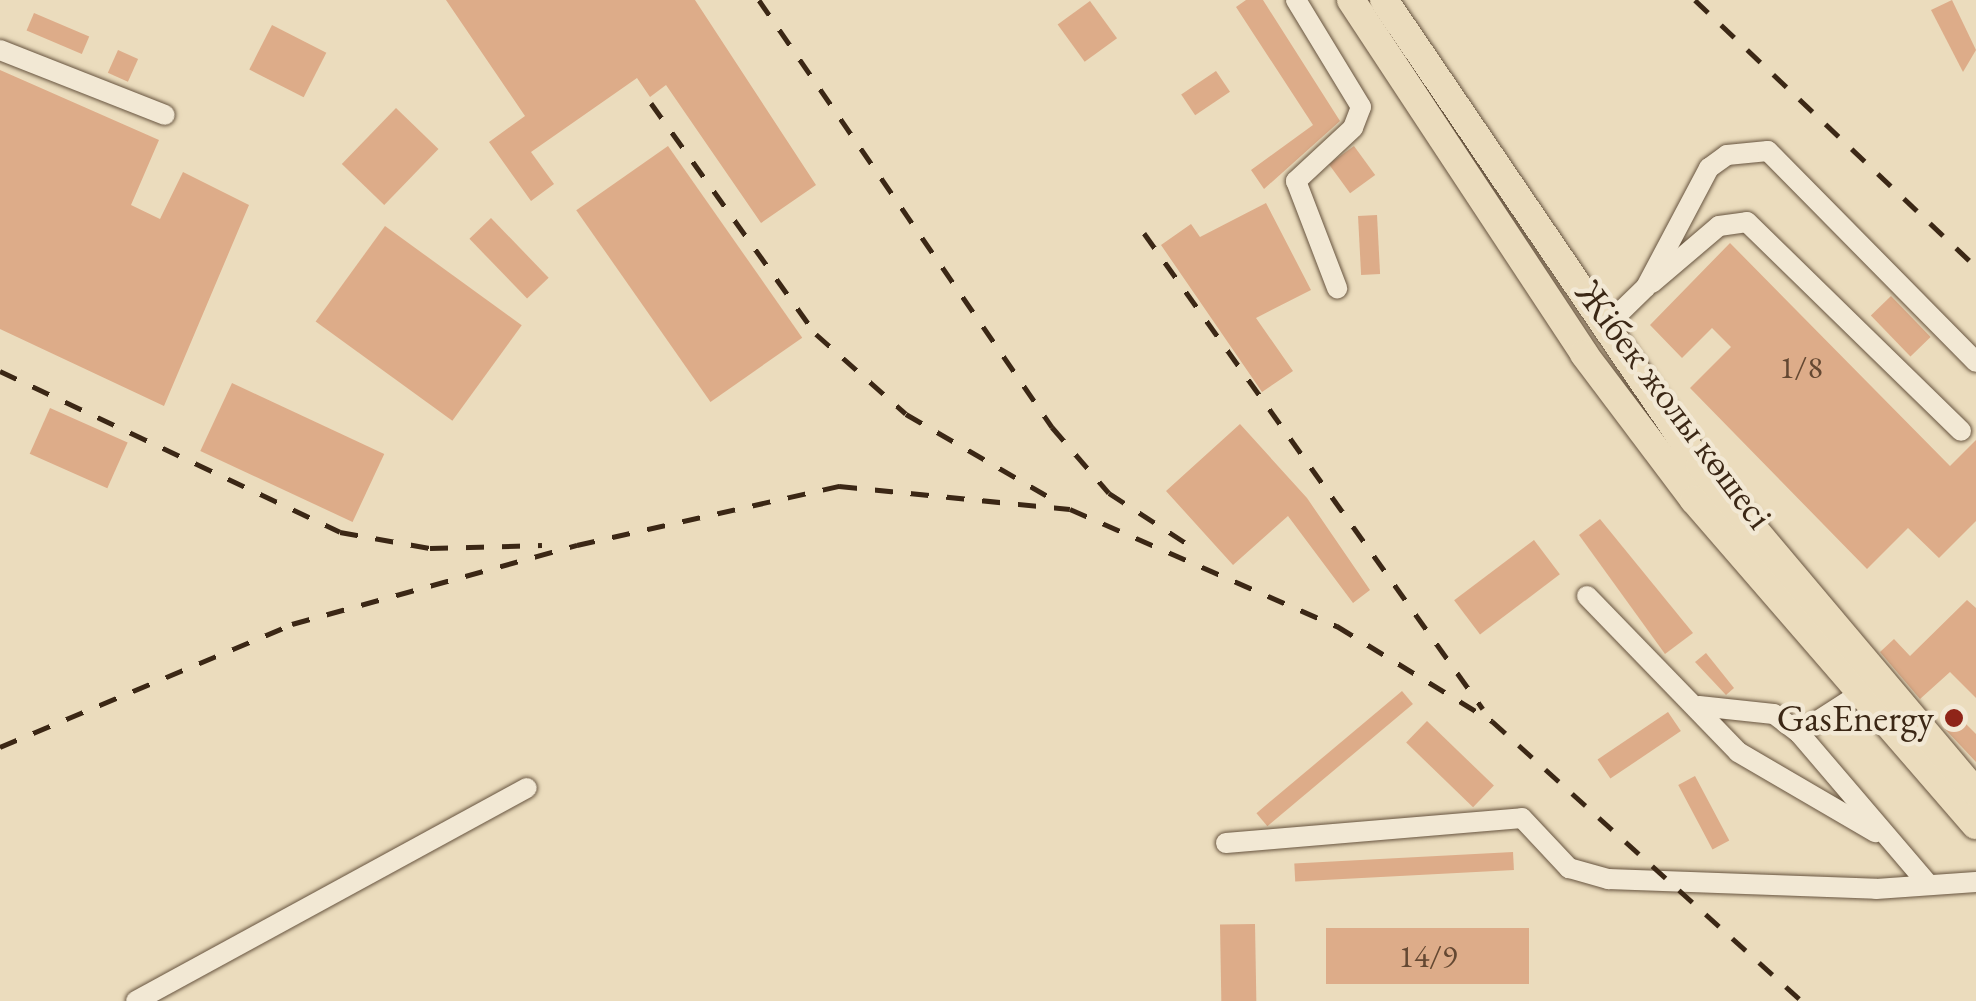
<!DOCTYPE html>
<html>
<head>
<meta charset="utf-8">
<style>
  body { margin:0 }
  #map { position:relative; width:1976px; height:1001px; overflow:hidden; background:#ebdcbd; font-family:"EB Garamond",serif }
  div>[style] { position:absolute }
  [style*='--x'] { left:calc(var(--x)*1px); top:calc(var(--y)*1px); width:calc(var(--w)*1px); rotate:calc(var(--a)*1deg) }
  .building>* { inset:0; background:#ddac89; transform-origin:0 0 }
  .roads { filter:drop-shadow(0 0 2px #67543f) drop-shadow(0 0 2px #67543f) }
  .minor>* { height:20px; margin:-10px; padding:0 10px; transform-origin:10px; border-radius:10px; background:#f2e8d4 }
  .major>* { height:28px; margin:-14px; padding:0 14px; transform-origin:14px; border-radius:14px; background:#ebdcbd }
  .rail>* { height:5px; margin-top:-2.5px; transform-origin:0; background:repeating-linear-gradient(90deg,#3b2715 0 18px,transparent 0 36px) }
  .dots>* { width:28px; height:28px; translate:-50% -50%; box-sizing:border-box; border:5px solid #f2e8d4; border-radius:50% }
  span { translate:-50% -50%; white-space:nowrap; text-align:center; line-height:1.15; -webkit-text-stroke:9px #f2e8d4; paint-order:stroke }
  .number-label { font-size:32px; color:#644832 }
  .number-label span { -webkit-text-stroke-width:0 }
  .street-label { font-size:38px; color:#3b2715 }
  .poi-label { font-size:38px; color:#3b2715 }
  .right { translate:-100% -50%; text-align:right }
</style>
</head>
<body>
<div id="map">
  <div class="building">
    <div style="clip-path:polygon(446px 0,695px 0,816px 185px,761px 223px,666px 85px,650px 97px,637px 78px,531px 152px,554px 184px,531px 201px,489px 142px,525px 116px)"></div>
    <div style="clip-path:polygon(1246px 0,1263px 0,1340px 121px,1264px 189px,1251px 170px,1313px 125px,1236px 7px)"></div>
    <div style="clip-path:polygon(1952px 0,1976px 50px,1963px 72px,1931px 10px)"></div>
    <div style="left:1090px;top:1px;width:46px;height:40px;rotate:54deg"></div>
    <div style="left:34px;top:13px;width:60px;height:19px;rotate:23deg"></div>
    <div style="left:272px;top:25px;width:61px;height:50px;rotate:27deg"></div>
    <div style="left:118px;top:50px;width:22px;height:25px;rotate:24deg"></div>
    <div style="clip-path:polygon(0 70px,159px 140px,131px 205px,160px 219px,183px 172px,249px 205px,164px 406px,0 329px)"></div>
    <div style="left:1216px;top:71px;width:25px;height:42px;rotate:56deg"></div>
    <div style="left:396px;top:108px;width:59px;height:78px;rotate:44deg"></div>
    <div style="left:668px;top:146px;width:234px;height:112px;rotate:55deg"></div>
    <div style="left:1354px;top:146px;width:36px;height:31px;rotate:54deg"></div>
    <div style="clip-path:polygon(1266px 203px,1311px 290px,1256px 318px,1293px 371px,1262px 392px,1161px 245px,1191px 224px,1200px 237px)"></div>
    <div style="left:1377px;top:215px;width:59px;height:19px;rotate:87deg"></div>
    <div style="left:491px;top:218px;width:83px;height:30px;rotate:46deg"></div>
    <div style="left:385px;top:226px;width:169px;height:118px;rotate:36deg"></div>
    <div style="clip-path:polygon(1730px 243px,1950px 466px,1976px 440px,1976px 521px,1939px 558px,1908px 528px,1867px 569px,1690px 388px,1731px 347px,1712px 328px,1682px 358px,1650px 325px)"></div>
    <div style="left:1891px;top:296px;width:57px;height:28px;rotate:46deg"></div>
    <div style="left:232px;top:383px;width:168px;height:75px;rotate:25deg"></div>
    <div style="left:50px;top:408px;width:85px;height:50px;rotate:24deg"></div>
    <div style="clip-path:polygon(1240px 424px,1307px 498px,1370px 590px,1353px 603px,1288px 516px,1233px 565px,1166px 491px)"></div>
    <div style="clip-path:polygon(1600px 519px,1693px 633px,1665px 654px,1579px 535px)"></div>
    <div style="left:1534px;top:540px;width:43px;height:100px;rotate:53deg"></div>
    <div style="clip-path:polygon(1967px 600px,1976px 608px,1976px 698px,1950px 672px,1920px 699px,1880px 652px,1894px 639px,1910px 656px)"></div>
    <div style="clip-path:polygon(1706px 653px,1734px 688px,1726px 695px,1695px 662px)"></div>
    <div style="left:1402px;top:691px;width:17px;height:190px;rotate:50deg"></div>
    <div style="left:1668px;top:712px;width:23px;height:85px;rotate:56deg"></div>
    <div style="clip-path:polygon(1958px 716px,1976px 734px,1976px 762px,1945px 729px)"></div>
    <div style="left:1427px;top:721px;width:93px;height:30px;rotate:44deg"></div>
    <div style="left:1695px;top:776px;width:73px;height:19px;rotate:62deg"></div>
    <div style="left:1513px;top:852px;width:18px;height:219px;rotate:87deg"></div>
    <div style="left:1255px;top:924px;width:77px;height:35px;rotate:89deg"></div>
    <div style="left:1326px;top:928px;width:203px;height:56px"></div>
  </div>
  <div class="roads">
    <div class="minor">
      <div style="--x:1296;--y:0;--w:125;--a:58.7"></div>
      <div style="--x:1361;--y:107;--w:22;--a:111"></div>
      <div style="--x:1353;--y:128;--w:78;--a:137.1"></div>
      <div style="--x:1296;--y:181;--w:115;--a:69"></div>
      <div style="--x:0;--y:50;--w:177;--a:21.5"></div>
      <div style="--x:1652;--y:283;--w:88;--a:-40.4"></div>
      <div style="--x:1719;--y:226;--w:28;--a:-8"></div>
      <div style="--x:1747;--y:222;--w:299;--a:44.3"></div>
      <div style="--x:1603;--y:329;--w:60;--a:-44.3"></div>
      <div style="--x:1646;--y:287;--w:135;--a:-62.1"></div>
      <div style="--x:1709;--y:168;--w:22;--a:-36"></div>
      <div style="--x:1727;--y:155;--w:41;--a:-5.6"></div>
      <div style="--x:1768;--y:151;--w:296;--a:45.4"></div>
      <div style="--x:1587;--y:596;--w:217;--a:45.9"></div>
      <div style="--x:1738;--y:752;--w:159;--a:30.3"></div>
      <div style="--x:1699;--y:706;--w:75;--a:6.1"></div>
      <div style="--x:1774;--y:714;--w:31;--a:37"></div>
      <div style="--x:1799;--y:733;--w:200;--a:49.5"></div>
      <div style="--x:1799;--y:733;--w:74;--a:-32.8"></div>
      <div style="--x:1226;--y:843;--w:297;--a:-4.8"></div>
      <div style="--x:1522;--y:818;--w:69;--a:46.8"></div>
      <div style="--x:1569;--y:868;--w:41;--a:15.8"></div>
      <div style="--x:1608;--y:879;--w:268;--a:2.1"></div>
      <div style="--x:1876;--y:889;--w:100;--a:-4"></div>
      <div style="--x:136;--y:1001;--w:445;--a:-28.6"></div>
    </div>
    <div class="major">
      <div style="--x:1351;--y:0;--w:424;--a:56.6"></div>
      <div style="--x:1584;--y:354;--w:183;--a:53"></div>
      <div style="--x:1694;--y:500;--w:430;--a:49.1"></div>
      <div style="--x:1384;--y:0;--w:562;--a:55.8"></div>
      <div style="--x:1700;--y:465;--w:429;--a:49.9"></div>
    </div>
  </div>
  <div class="rail">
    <div style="--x:759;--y:0;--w:518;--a:55.54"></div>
    <div style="--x:1052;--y:427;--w:87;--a:49.2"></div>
    <div style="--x:1109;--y:493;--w:95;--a:33"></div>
    <div style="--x:1695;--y:0;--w:388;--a:43.5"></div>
    <div style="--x:651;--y:103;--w:284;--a:54.5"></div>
    <div style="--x:816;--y:334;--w:120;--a:41.6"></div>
    <div style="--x:906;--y:414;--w:179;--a:30.1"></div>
    <div style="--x:1144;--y:233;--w:584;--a:54.54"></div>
    <div style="--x:0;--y:371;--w:376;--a:25.3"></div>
    <div style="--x:340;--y:532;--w:91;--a:10.1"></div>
    <div style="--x:430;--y:548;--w:112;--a:-1.5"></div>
    <div style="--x:0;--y:747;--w:317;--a:-22.8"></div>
    <div style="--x:292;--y:624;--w:296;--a:-15.5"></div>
    <div style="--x:577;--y:545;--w:269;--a:-12.7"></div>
    <div style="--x:839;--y:486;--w:232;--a:5.7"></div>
    <div style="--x:1070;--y:509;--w:292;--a:23.7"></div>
    <div style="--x:1337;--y:626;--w:182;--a:31.5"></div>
    <div style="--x:1492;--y:721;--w:418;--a:42.1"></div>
  </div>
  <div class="dots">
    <div style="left:1954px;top:718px;background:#8f2418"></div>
  </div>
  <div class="number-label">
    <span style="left:1801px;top:367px">1/8</span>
    <span style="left:1428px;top:956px">14/9</span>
  </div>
  <div class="street-label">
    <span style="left:1675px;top:404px;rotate:53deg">Жібек жолы көшесі</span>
  </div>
  <div class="poi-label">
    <span class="right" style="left:1934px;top:718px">GasEnergy</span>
  </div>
</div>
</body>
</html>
